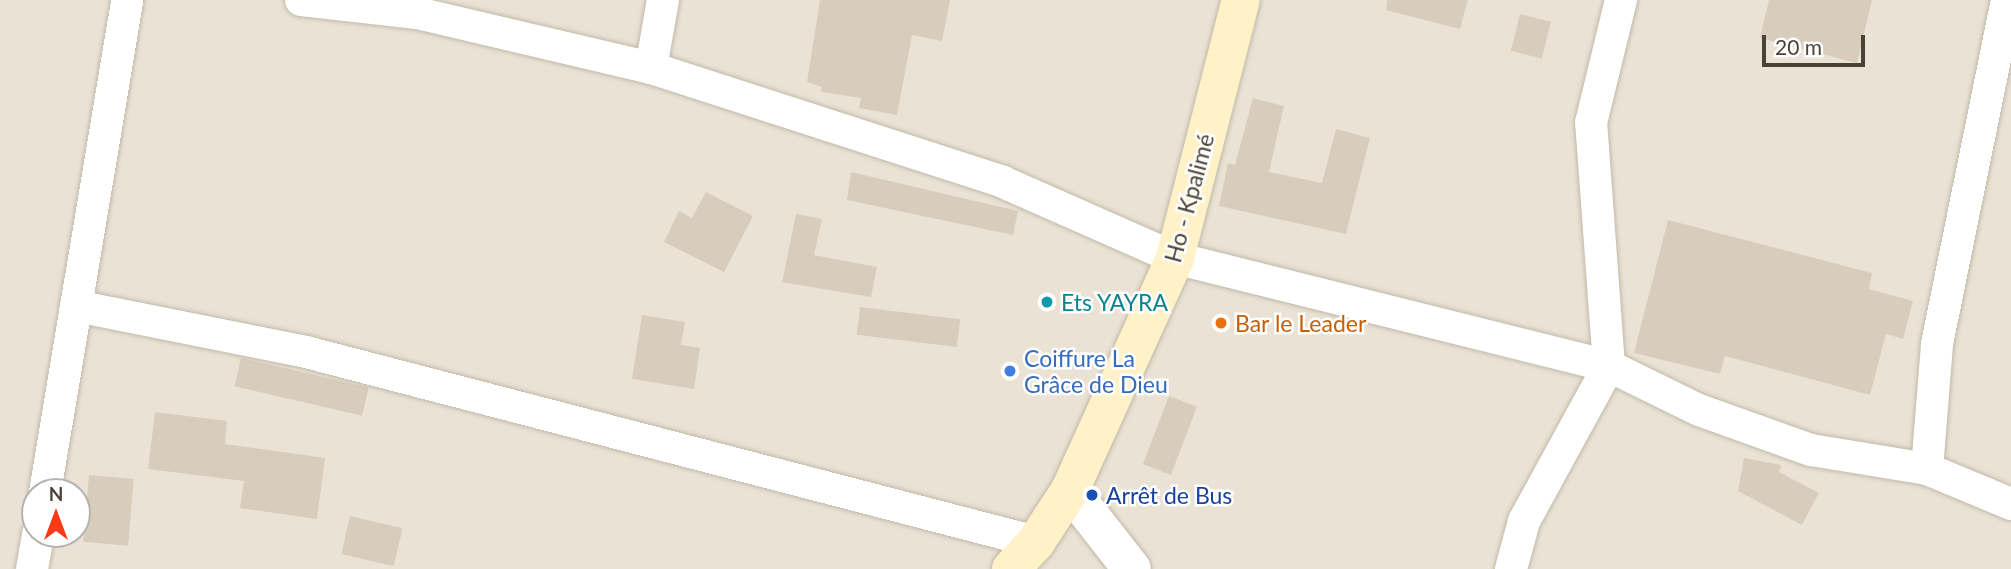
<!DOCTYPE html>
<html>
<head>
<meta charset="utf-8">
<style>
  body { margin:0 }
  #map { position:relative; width:2011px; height:569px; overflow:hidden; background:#f5f1e8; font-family:Lato,sans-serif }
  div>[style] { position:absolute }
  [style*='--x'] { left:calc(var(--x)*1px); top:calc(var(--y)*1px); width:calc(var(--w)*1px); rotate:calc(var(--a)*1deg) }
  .residential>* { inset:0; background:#eae3d5 }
  .building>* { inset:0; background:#d8cdbc; transform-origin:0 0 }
  .roads { filter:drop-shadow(0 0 2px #c2b9a9) drop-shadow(0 0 2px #c2b9a9) }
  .minor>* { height:32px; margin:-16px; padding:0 16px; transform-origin:16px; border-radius:16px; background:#fff }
  .tertiary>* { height:38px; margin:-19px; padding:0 19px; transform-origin:19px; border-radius:19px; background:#fff }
  .secondary>* { height:38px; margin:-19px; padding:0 19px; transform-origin:19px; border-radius:19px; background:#fff2c8 }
  .dots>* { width:19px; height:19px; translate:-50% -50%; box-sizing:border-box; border:4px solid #fff; border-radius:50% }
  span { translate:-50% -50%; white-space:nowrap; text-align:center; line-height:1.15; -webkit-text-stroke:5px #fff; paint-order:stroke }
  .street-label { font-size:23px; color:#494236 }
  .culture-label { font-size:23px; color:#0d838f }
  .left { translate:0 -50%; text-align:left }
  .food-label { font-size:23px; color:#c56008 }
  .shop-label { font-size:23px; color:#366cbe }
  .transit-label { font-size:23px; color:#164399 }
  .north { position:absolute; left:21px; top:478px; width:70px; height:70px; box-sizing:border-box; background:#fff; border:2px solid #b6b3af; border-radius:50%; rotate:0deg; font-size:19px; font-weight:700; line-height:28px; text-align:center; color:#494236 }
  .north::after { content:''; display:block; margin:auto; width:24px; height:32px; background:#ff3815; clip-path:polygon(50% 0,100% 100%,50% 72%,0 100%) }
  .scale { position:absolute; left:1762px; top:35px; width:103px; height:32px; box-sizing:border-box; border:4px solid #494236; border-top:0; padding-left:9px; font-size:21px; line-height:24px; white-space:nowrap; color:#494236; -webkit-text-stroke:5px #fff; paint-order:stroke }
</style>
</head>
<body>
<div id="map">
  <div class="residential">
    <div style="clip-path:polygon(evenodd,0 0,2011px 0,2011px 569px,0 569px,0 0,35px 492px,77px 492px,77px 534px,35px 534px,35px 492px)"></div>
  </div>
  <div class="building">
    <div style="clip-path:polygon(820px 0,950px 0,942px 41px,912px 35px,897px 115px,859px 108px,861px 98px,821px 92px,822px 87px,807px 82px)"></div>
    <div style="clip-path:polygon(1387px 0,1468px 0,1460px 29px,1386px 10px)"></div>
    <div style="clip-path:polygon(1769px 0,1872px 0,1857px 63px,1760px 38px)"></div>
    <div style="left:1520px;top:14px;width:32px;height:38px;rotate:14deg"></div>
    <div style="clip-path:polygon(1253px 98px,1284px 106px,1269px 172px,1322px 183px,1336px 129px,1370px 138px,1346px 234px,1219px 206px,1228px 163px,1235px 165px)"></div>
    <div style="clip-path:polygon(851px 172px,1018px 211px,1013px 235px,847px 200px)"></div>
    <div style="clip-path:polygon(706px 192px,753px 216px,724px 272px,664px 242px,679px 211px,692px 218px)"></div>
    <div style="clip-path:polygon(796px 214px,822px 219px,814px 255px,877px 267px,871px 297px,782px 282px)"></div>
    <div style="clip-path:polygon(1668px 220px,1872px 273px,1869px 289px,1913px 301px,1903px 339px,1886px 334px,1870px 395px,1725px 356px,1720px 374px,1634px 353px)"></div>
    <div style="left:860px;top:307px;width:101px;height:28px;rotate:7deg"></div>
    <div style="clip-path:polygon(642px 315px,685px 322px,681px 345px,700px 348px,694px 389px,632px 379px)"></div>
    <div style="left:241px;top:358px;width:131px;height:29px;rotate:13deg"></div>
    <div style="left:1169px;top:396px;width:30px;height:73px;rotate:21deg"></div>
    <div style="clip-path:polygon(155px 412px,227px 421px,225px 444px,325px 458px,317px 519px,240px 508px,244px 481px,148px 469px)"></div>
    <div style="clip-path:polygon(1744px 458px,1781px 465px,1779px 472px,1819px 493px,1802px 525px,1738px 491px)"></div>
    <div style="left:89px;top:475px;width:45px;height:67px;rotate:5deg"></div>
    <div style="left:350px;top:516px;width:54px;height:39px;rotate:13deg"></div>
  </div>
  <div class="roads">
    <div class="minor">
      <div style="--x:301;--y:0;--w:117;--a:6.4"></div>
      <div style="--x:417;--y:13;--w:240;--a:13.2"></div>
      <div style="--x:651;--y:68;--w:370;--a:17.9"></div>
      <div style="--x:1003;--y:182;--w:188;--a:23.8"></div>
      <div style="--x:1175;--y:258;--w:447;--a:14"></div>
      <div style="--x:1609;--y:366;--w:100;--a:26.1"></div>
      <div style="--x:1699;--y:410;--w:119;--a:19.7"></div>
      <div style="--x:1811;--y:450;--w:118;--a:9.3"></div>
      <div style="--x:1927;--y:469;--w:91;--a:22.6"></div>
      <div style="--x:651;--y:68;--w:69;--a:-80"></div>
      <div style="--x:76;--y:306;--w:235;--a:11.3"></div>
      <div style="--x:306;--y:352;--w:754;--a:14.59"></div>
      <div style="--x:1927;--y:469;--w:125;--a:-85.4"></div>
      <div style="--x:1937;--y:344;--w:351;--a:-78.5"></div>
      <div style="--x:45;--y:492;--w:499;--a:-80.5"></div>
      <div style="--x:32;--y:569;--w:36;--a:-80"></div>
      <div style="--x:1511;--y:569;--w:50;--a:-74.8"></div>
      <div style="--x:1524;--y:521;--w:177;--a:-61.3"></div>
      <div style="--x:1609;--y:366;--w:244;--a:-94.2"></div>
      <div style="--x:1591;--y:123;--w:127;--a:-76.3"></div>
    </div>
    <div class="tertiary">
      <div style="--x:1070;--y:490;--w:100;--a:51.9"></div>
    </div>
    <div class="secondary">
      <div style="--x:1011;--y:569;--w:37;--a:-47"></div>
      <div style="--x:1036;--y:542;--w:62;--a:-56.8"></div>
      <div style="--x:1070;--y:490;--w:255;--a:-65.6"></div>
      <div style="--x:1175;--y:258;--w:266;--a:-75.7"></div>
    </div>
  </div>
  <div class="dots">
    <div style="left:1047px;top:302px;background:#0f9aa8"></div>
    <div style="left:1221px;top:323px;background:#e8710a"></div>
    <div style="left:1010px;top:371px;background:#3f7fe0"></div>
    <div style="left:1092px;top:495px;background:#1a4fb4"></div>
  </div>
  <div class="street-label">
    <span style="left:1189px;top:198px;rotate:-75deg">Ho - Kpalimé</span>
  </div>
  <div class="culture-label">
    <span class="left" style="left:1061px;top:302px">Ets YAYRA</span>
  </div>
  <div class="food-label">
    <span class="left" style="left:1235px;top:323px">Bar le Leader</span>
  </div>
  <div class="shop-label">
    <span class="left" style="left:1024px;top:371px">Coiffure La<br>Grâce de Dieu</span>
  </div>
  <div class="transit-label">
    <span class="left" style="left:1106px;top:495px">Arrêt de Bus</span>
  </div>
  <div class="north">N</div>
  <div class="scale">20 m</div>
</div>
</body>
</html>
